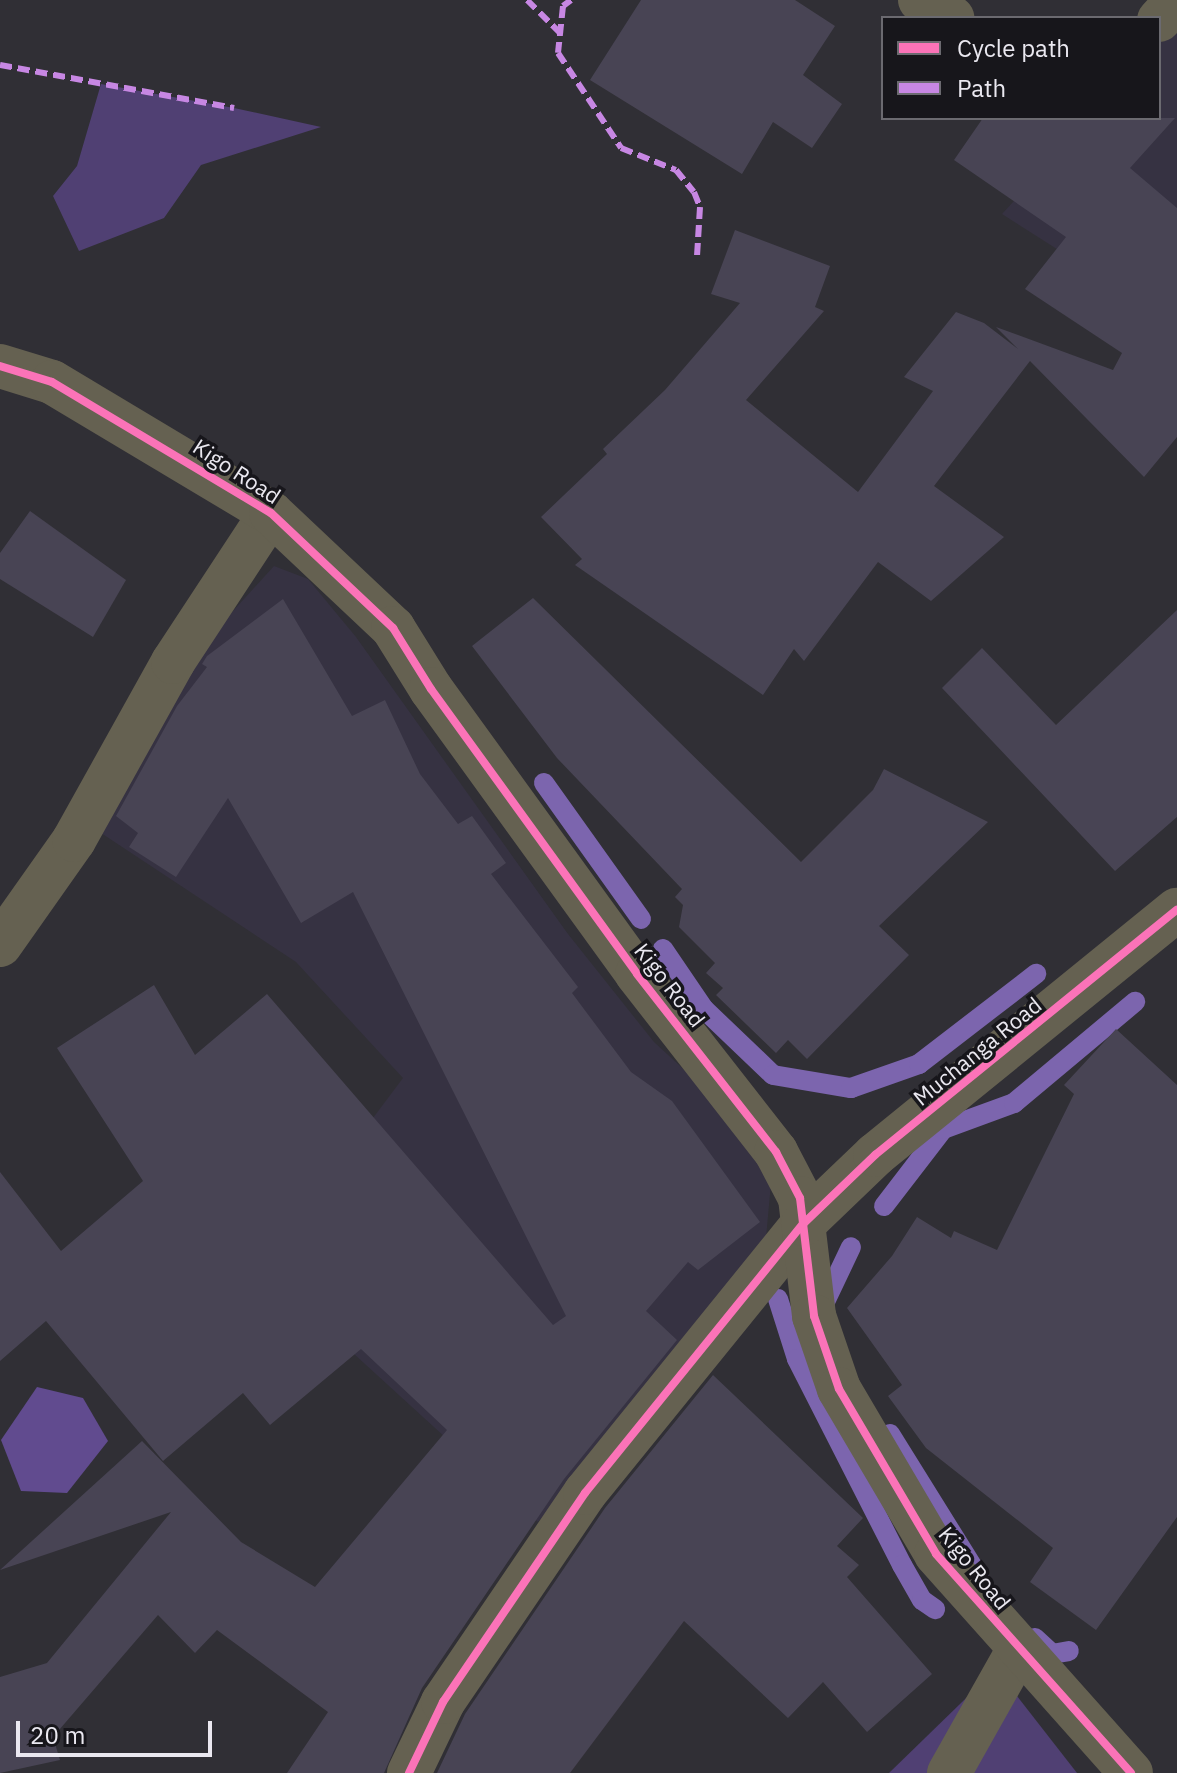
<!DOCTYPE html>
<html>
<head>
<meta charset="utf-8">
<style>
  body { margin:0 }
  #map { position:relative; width:1177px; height:1773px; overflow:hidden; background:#302f35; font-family:"IBM Plex Sans",sans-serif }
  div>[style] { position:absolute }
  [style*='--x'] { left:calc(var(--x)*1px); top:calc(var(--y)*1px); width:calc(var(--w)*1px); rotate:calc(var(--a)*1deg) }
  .built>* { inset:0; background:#363242 }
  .green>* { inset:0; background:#504073 }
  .forest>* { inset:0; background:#614b8f }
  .stream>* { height:20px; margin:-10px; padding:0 10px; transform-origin:10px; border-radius:10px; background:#7c65ae }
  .building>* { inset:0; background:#484454 }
  .minor>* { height:44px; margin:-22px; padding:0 22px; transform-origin:22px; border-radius:22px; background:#656151 }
  .tertiary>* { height:44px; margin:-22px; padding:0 22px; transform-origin:22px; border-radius:22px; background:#656151 }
  .quiet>* { height:6px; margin-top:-3px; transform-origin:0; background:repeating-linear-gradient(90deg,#c787e3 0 12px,transparent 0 18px) }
  .cycleway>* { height:8px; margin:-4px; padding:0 4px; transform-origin:4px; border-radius:4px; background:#fb73b8 }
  span { translate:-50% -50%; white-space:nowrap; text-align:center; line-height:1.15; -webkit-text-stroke:7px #17161b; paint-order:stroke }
  .street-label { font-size:22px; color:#eae8f0 }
  .legend { position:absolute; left:881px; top:16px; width:280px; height:104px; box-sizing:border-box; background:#17161b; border:2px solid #6b6a70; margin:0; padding:10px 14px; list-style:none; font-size:24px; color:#eae8f0 }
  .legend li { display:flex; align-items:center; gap:16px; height:40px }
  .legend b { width:40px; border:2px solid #6b6a70 }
  .scale { position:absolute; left:16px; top:1721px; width:196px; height:36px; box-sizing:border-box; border:4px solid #eae8f0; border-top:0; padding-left:10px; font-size:24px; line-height:28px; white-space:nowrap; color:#eae8f0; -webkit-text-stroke:6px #17161b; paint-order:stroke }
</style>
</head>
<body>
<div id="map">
  <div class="built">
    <div style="clip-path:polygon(1177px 22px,1177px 371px,1060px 251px,1002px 214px,1090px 118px,1159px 118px,1159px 42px)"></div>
    <div style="clip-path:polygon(274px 566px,308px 579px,356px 637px,568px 934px,654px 1042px,742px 1123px,771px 1183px,764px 1260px,538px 1522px,354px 1354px,337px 1166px,403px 1078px,296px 962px,98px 831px,172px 678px)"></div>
  </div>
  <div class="green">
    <div style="clip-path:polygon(101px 84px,234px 108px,321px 127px,201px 165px,164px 218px,79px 251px,53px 196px,77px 166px)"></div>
    <div style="clip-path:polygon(996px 1669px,1077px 1773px,889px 1773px)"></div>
  </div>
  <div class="forest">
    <div style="clip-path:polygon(37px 1387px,83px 1398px,108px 1441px,67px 1493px,21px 1491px,1px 1440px)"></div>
  </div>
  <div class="stream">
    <div style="--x:544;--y:783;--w:167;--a:54.5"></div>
    <div style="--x:663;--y:949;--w:73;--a:55.7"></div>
    <div style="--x:704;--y:1009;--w:95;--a:43.7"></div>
    <div style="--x:773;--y:1075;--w:79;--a:9.5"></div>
    <div style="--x:851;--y:1088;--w:72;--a:-19.4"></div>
    <div style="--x:919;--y:1064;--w:148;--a:-37.6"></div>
    <div style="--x:884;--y:1206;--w:97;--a:-52.5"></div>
    <div style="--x:943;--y:1129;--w:76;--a:-20.1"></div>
    <div style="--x:1014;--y:1103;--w:158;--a:-39.9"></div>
    <div style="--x:778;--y:1299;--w:63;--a:72.4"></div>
    <div style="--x:797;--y:1359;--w:231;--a:63"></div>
    <div style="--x:902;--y:1565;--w:40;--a:60.3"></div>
    <div style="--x:922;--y:1600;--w:16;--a:35"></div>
    <div style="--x:823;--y:1306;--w:65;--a:-64.6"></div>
    <div style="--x:890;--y:1434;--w:168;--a:58.1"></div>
    <div style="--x:1035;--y:1638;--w:23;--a:43"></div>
    <div style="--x:1052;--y:1654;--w:17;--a:-10"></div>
  </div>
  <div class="building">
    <div style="clip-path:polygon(641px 0,795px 0,835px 26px,803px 75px,842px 104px,812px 148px,773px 122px,742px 174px,590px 80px)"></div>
    <div style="clip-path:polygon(983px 118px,1175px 118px,1130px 168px,1177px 208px,1177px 437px,1144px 477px,1030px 361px,934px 486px,1004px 537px,931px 601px,878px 562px,804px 661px,794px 649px,763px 695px,575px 565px,582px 559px,541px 517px,607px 454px,603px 449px,665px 390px,740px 303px,711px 294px,735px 230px,830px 266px,815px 307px,824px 311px,746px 400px,858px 492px,933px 391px,904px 377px,956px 312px,984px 323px,1018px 349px,996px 327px,1113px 370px,1122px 353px,1025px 289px,1066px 237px,954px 160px)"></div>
    <div style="clip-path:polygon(30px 511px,126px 580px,93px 637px,0 579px,0 553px)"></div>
    <div style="clip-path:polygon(533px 598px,801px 862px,873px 790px,884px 769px,988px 822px,879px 926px,909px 955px,807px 1059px,788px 1040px,776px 1053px,716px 995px,723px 988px,706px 973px,715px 963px,679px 927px,683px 905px,675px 897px,682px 889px,557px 758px,472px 646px)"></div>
    <div style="clip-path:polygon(283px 599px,352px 716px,385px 700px,420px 774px,458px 824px,472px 816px,506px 863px,491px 874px,578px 987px,572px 993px,631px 1072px,672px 1101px,760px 1222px,698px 1270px,688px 1262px,646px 1311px,677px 1340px,564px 1479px,422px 1688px,384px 1773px,287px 1773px,328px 1712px,217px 1630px,195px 1653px,158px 1615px,53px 1737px,60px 1760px,0 1773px,0 1677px,47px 1663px,171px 1512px,0 1570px,142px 1441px,241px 1542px,315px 1587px,447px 1430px,361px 1349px,270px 1425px,243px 1393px,163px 1461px,46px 1321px,0 1361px,0 1172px,61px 1251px,143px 1181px,57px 1048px,154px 985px,195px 1055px,267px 994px,553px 1325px,566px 1316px,353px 892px,301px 923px,228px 798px,176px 877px,129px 847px,138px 833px,116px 816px,177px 706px,207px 667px,202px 664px,207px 656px)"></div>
    <div style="clip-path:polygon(1177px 610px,1177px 817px,1115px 871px,942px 688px,982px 648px,1056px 725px)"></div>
    <div style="clip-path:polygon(1116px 1029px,1177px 1085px,1177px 1517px,1096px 1630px,1030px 1582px,1053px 1548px,926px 1448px,888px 1396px,902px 1385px,847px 1308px,892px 1256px,917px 1217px,951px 1238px,954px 1231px,997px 1250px,1074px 1094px,1064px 1085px)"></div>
    <div style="clip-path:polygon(713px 1375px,863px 1518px,837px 1546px,859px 1565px,847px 1577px,932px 1674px,867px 1732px,823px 1682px,788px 1718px,684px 1621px,570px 1773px,437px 1773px,465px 1714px,605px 1508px)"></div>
  </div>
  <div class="minor">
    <div style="--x:920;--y:0;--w:37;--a:29"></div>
    <div style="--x:1159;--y:20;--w:27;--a:-48"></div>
    <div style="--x:0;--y:945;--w:128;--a:-54.8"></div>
    <div style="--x:74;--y:840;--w:204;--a:-60.9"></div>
    <div style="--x:173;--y:662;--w:178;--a:-56.7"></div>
    <div style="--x:409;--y:1773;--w:79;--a:-64.4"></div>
    <div style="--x:443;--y:1702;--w:253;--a:-55.8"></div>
    <div style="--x:585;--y:1493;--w:346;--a:-51"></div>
    <div style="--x:949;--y:1773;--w:142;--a:-60.6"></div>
  </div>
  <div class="tertiary">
    <div style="--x:0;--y:366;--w:54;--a:17.1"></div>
    <div style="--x:52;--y:382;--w:255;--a:30.9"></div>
    <div style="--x:271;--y:513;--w:168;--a:43.3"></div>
    <div style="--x:393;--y:628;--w:72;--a:58.1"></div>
    <div style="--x:431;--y:689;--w:352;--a:54.1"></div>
    <div style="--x:637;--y:974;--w:226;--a:52"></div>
    <div style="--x:776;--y:1152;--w:52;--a:62.4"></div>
    <div style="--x:800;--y:1198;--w:119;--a:83.2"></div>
    <div style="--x:814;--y:1316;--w:77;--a:71.1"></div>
    <div style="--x:839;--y:1389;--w:191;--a:59.5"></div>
    <div style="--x:936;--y:1554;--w:293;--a:48.3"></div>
    <div style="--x:803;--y:1224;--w:100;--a:-43.8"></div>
    <div style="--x:875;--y:1155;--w:389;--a:-39.1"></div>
  </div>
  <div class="quiet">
    <div style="--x:527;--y:0;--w:47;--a:45"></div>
    <div style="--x:571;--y:0;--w:10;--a:143"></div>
    <div style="--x:563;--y:6;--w:47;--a:96.1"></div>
    <div style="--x:558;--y:53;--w:114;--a:56.4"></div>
    <div style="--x:621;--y:148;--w:59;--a:21.8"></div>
    <div style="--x:676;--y:170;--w:28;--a:51"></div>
    <div style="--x:694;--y:192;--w:16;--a:68"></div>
    <div style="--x:700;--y:207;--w:49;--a:93.5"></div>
    <div style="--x:0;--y:65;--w:238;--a:10.4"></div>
  </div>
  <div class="cycleway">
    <div style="--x:0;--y:366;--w:54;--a:17.1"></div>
    <div style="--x:52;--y:382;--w:255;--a:30.9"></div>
    <div style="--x:271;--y:513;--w:168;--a:43.3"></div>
    <div style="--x:393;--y:628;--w:72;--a:58.1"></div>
    <div style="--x:431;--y:689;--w:352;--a:54.1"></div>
    <div style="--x:637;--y:974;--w:226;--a:52"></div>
    <div style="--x:776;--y:1152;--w:52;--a:62.4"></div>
    <div style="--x:800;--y:1198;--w:119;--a:83.2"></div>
    <div style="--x:814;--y:1316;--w:77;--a:71.1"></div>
    <div style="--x:839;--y:1389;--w:191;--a:59.5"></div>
    <div style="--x:936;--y:1554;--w:293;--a:48.3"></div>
    <div style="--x:409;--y:1773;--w:79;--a:-64.4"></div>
    <div style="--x:443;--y:1702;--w:253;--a:-55.8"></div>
    <div style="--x:585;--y:1493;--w:346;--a:-51"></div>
    <div style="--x:803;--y:1224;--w:100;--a:-43.8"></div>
    <div style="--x:875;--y:1155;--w:389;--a:-39.1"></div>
  </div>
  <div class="street-label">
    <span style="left:237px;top:471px;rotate:33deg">Kigo Road</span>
    <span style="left:670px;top:985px;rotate:52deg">Kigo Road</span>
    <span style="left:977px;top:1051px;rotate:-39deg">Muchanga Road</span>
    <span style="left:975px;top:1568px;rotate:51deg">Kigo Road</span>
  </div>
  <ul class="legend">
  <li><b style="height:10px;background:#fb73b8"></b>Cycle path</li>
  <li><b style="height:10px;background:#c787e3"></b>Path</li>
  </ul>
  <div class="scale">20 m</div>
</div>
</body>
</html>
